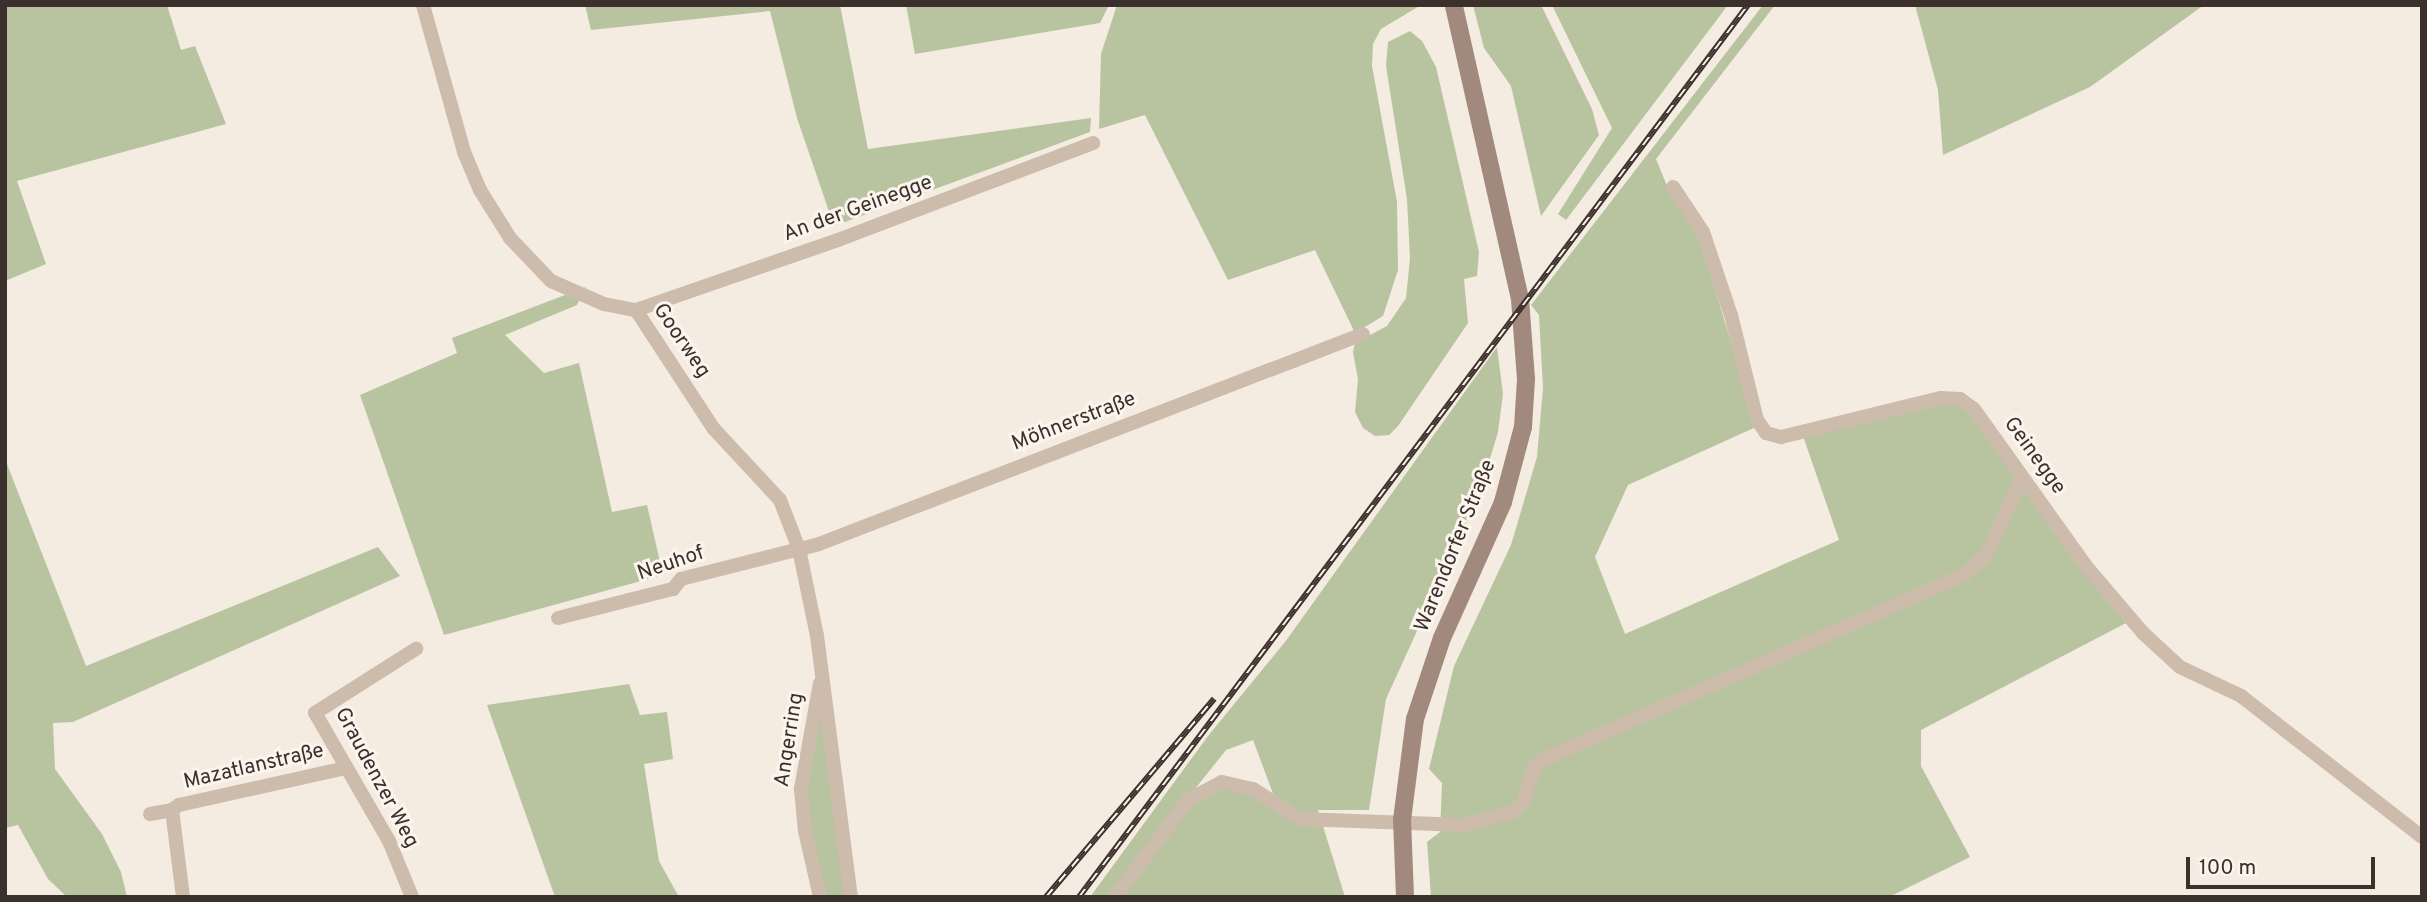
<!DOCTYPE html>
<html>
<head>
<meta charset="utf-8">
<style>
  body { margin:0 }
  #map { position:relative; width:2427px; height:902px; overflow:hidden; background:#f4ebe1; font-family:Overpass,sans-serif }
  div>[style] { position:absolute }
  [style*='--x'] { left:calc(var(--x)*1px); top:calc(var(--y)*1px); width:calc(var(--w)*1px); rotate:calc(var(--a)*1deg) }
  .green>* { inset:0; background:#b8c4a0 }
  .street>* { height:14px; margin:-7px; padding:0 7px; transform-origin:7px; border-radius:7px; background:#cdbbac }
  .secondary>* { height:18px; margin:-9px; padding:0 9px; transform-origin:9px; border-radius:9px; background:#a18a7d }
  .rail>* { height:6px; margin-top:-3px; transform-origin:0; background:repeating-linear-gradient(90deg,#fbf5ee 0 10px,#3b302b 0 20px); box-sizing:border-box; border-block:2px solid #3b302b }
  span { translate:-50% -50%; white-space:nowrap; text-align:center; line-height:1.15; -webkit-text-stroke:6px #fbf5ee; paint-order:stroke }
  .street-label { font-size:21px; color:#3b302b }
  .frame { position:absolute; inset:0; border:7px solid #3b302b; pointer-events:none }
  .scale { position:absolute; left:2186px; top:857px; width:189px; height:32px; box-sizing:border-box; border:4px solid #3b302b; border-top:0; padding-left:9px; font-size:21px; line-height:24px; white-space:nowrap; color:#3b302b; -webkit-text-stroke:5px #fbf5ee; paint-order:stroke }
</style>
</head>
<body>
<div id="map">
  <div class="green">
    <div style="clip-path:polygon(5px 5px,167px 5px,181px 50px,195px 46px,226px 124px,17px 181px,46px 264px,5px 281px)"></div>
    <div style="clip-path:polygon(585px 5px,840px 5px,868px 149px,1091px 118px,1090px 132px,834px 226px,797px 118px,770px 11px,591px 30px)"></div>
    <div style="clip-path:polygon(906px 5px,1109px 5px,1100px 23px,915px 54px)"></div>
    <div style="clip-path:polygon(1117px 5px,1421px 5px,1381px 29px,1373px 44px,1372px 66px,1397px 202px,1398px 270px,1383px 316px,1355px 333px,1315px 250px,1228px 280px,1145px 115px,1099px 129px,1101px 54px)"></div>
    <div style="clip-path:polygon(1473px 5px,1541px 5px,1592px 109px,1599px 135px,1541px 216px,1511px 86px,1484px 48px)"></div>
    <div style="clip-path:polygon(1552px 5px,1728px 5px,1566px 220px,1558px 214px,1612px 128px)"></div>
    <div style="clip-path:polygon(1763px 5px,1775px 5px,1656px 159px,1667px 186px,1699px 235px,1756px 427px,1628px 485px,1595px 557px,1625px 634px,1839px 540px,1803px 436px,1945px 401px,1967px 408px,2128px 622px,1921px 730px,1921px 766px,1970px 857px,1889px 897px,1431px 897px,1427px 842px,1440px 832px,1442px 783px,1429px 769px,1454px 666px,1511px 545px,1537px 457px,1543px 388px,1539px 315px,1531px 305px)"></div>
    <div style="clip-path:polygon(1915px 5px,2204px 5px,2090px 87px,1943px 155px,1938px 90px)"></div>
    <div style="clip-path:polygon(1410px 31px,1422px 41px,1436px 67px,1479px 252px,1477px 276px,1464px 279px,1468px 323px,1398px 426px,1389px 435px,1375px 436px,1363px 428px,1355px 412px,1358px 379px,1353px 352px,1355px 343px,1387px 326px,1406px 298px,1410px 258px,1407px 199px,1386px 66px,1388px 42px)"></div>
    <div style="clip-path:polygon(586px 287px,577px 305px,505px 335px,544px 373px,579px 363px,612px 512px,647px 505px,663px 575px,444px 635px,360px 395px,457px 353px,452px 338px)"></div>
    <div style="clip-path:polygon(1497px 347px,1503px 394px,1498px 432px,1479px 495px,1386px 699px,1369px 810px,1318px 810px,1345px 897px,1121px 897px,1191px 806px,1223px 788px,1256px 795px,1281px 815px,1253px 740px,1226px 750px,1109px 897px,1090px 897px,1208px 736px,1285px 642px)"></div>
    <div style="clip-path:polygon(5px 459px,86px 666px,378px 547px,400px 576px,73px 722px,53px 723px,55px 769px,102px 834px,121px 872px,127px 897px,67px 897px,48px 879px,18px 825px,5px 828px)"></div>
    <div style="clip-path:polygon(629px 684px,640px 715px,667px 712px,673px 759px,644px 764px,659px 861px,679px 897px,555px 897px,487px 705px)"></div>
    <div style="clip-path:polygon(821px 715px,847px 897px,824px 897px,809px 830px,807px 771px)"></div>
  </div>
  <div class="street">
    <div style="--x:423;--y:5;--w:153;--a:74.4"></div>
    <div style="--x:464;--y:152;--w:41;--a:67.2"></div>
    <div style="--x:480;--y:190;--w:57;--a:58"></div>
    <div style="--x:510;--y:238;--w:59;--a:46.4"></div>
    <div style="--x:551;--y:281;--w:58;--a:23.5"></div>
    <div style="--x:604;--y:304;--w:33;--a:11"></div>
    <div style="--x:636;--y:310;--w:142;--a:56.8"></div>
    <div style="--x:714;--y:429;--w:97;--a:47.1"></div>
    <div style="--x:780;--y:500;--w:53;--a:68.8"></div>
    <div style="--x:799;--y:549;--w:89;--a:78.3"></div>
    <div style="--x:817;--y:636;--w:263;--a:82.6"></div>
    <div style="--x:1673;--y:187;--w:54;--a:56.3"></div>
    <div style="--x:1703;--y:232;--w:88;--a:71.4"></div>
    <div style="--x:1731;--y:315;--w:108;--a:76.1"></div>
    <div style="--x:1757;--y:420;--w:16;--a:55"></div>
    <div style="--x:1766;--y:433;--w:16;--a:15"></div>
    <div style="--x:1781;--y:437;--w:165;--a:-13.7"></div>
    <div style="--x:1941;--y:398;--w:19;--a:3"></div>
    <div style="--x:1960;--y:399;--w:17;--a:36"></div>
    <div style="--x:1974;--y:409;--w:193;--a:54.5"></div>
    <div style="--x:2086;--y:566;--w:88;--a:49.6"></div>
    <div style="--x:2143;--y:633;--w:50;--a:42.6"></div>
    <div style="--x:2180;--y:667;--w:68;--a:25.4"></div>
    <div style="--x:2241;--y:696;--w:229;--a:37.9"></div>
    <div style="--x:636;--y:310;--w:214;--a:-19.1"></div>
    <div style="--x:838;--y:240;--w:273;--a:-20.8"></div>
    <div style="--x:558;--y:618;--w:119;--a:-14.2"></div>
    <div style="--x:673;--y:589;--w:13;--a:-51"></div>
    <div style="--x:681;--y:579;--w:142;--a:-14.2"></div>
    <div style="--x:819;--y:544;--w:583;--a:-21.11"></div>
    <div style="--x:820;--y:683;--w:108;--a:100.2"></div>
    <div style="--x:801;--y:789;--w:42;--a:84.6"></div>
    <div style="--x:805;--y:831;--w:68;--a:77.2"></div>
    <div style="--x:150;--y:814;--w:22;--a:-10"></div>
    <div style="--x:183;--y:897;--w:88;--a:-97.2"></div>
    <div style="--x:172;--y:810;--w:9;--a:-36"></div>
    <div style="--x:179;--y:805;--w:171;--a:-12.5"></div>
    <div style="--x:412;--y:897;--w:61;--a:-112.3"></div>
    <div style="--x:389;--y:841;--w:148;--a:-120"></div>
    <div style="--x:315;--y:713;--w:120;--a:-32.4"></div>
    <div style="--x:1115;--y:897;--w:121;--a:-53"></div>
    <div style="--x:1188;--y:800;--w:38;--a:-28"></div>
    <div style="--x:1222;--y:782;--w:32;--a:13"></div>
    <div style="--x:1253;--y:789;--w:56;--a:32.6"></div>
    <div style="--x:1300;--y:819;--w:164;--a:2.1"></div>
    <div style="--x:1464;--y:825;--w:51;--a:-14.9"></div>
    <div style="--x:1513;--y:812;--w:13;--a:-42"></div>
    <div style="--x:1523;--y:803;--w:38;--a:-73"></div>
    <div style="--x:1534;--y:767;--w:11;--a:-41"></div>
    <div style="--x:1542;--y:760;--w:462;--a:-23.7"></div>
    <div style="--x:1965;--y:574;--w:28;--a:-42"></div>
    <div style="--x:1986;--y:555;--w:85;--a:-64.9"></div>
  </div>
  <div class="secondary">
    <div style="--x:1405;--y:897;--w:77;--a:-92.2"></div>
    <div style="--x:1402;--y:820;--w:102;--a:-82.7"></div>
    <div style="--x:1415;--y:719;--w:85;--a:-71.6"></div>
    <div style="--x:1442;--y:638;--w:149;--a:-65.8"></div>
    <div style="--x:1503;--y:502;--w:78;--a:-75.1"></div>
    <div style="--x:1523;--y:427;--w:48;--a:-86.4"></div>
    <div style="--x:1526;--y:379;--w:80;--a:-94.3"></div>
    <div style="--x:1520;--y:299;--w:301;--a:-102.7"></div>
  </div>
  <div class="rail">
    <div style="--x:1046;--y:897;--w:260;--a:-49.7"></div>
    <div style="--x:1079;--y:897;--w:1115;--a:-53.13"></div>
  </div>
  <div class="street-label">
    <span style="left:858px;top:209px;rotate:-20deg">An der Geinegge</span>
    <span style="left:681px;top:341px;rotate:56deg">Goorweg</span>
    <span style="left:1074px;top:422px;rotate:-21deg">Möhnerstraße</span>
    <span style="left:2034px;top:456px;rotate:54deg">Geinegge</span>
    <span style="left:1456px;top:546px;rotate:-68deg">Warendorfer Straße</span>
    <span style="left:671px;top:564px;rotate:-19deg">Neuhof</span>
    <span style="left:790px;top:740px;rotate:-81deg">Angerring</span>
    <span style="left:254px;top:767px;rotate:-13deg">Mazatlanstraße</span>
    <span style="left:376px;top:778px;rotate:62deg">Graudenzer Weg</span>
  </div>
  <div class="frame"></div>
  <div class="scale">100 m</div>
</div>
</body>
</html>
